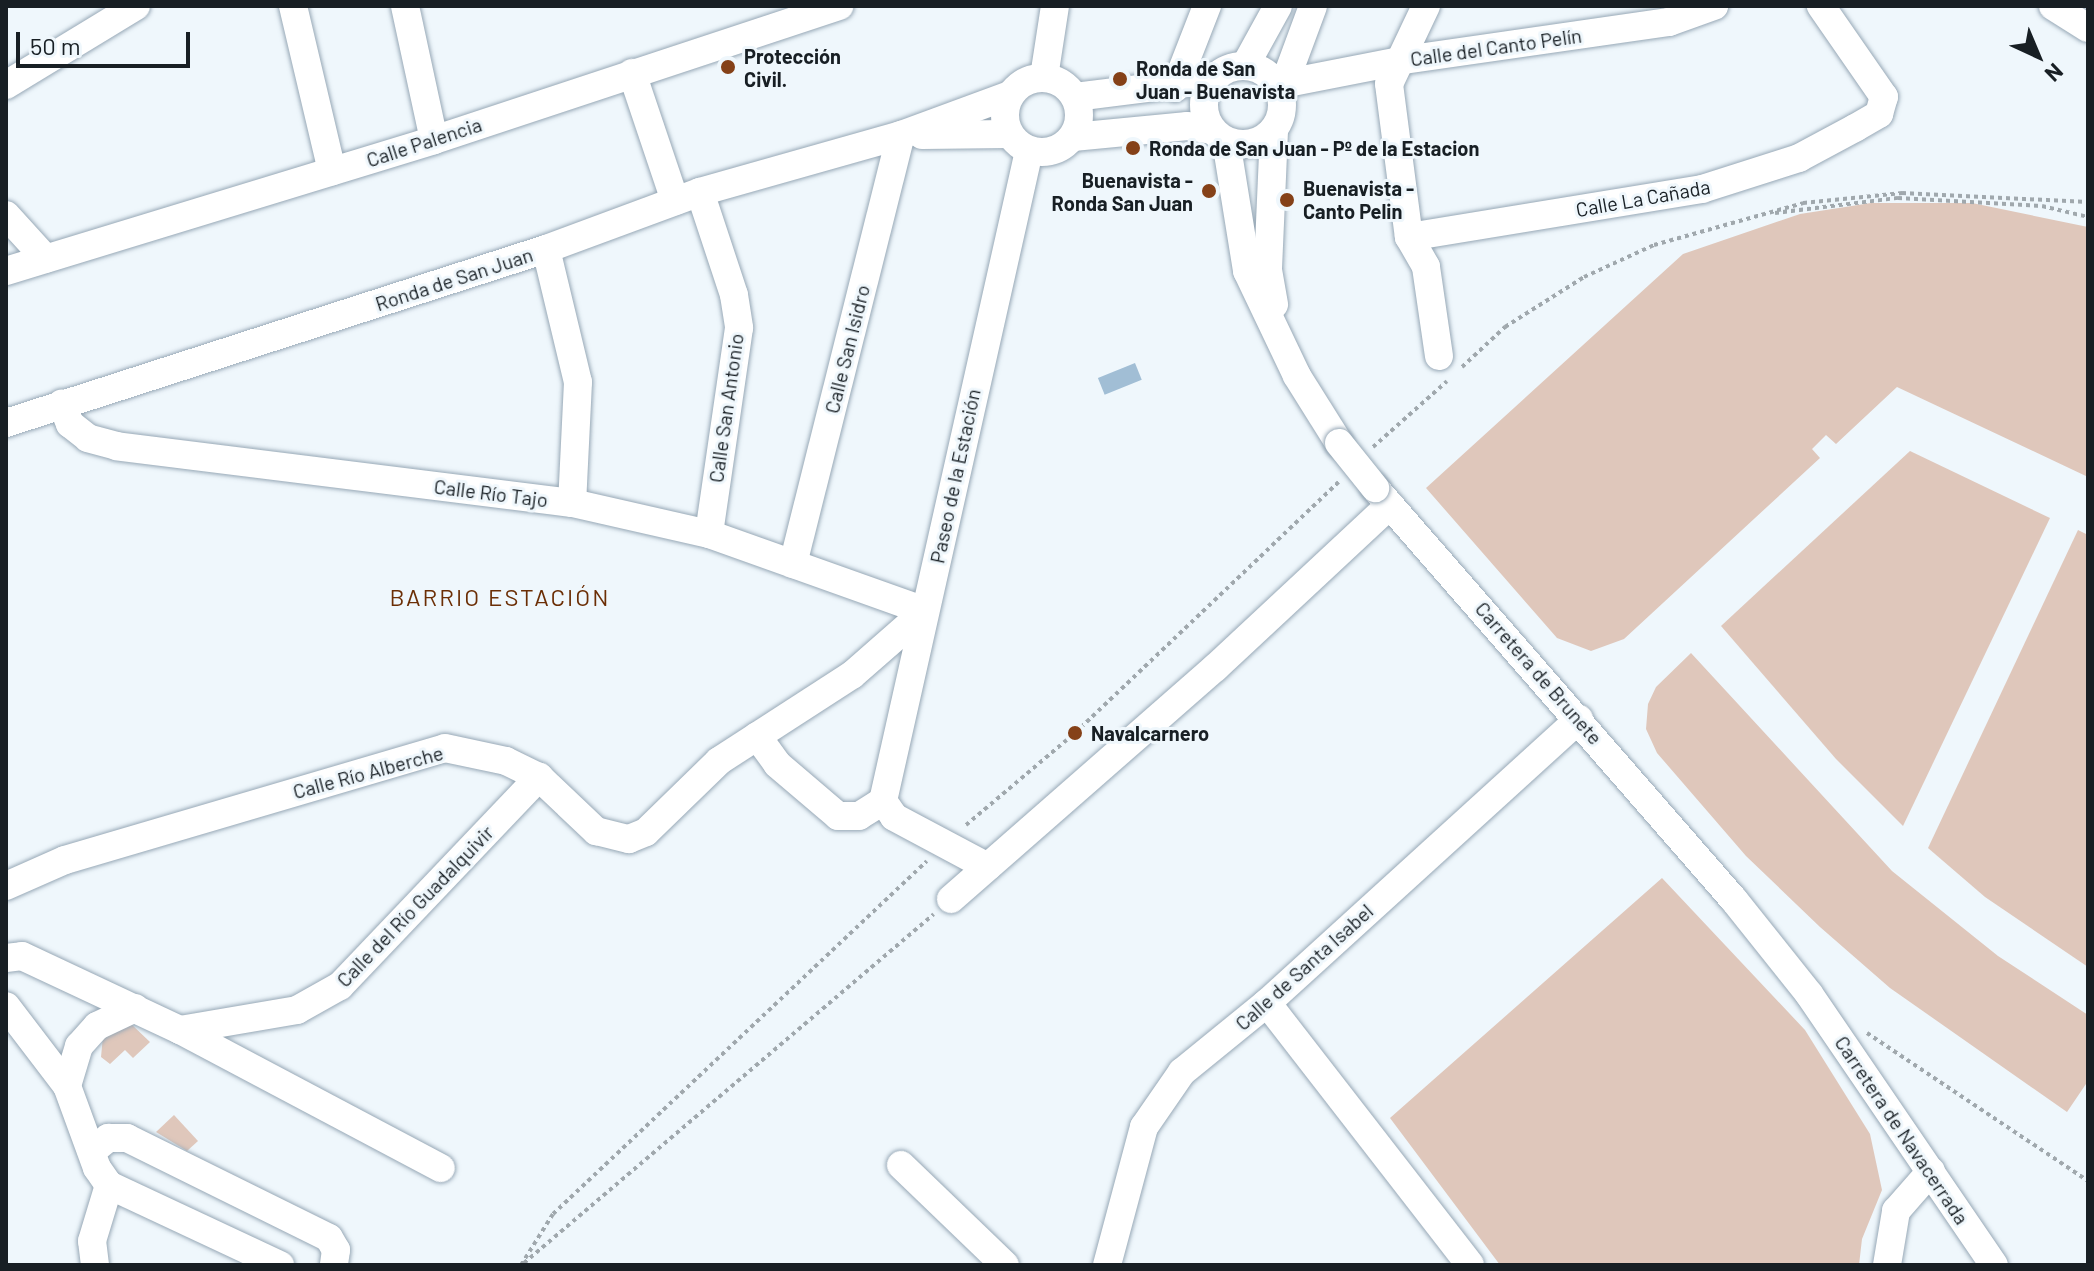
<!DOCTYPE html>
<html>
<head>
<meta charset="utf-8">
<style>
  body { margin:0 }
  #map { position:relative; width:2094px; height:1271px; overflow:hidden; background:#eff7fc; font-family:Barlow,sans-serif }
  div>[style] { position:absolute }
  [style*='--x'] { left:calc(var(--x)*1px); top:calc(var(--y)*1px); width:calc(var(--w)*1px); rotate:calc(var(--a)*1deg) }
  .green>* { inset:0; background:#dfc7bb }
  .water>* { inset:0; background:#a1bed5; transform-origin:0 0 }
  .path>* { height:4px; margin-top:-2px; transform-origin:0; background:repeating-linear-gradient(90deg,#a0a8ad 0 4px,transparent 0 8px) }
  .roads { filter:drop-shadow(0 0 2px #97a8b6) drop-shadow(0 0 2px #97a8b6) }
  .minor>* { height:28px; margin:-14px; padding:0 14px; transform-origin:14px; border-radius:14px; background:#fff }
  .minor>.ring { margin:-14px; padding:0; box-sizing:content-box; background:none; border:28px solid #fff; border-radius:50% }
  .bridges { filter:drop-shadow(0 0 2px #97a8b6) drop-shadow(0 0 2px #97a8b6) }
  .minor-bridge>* { height:28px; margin:-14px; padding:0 14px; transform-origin:14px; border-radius:14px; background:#fff }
  .dots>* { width:22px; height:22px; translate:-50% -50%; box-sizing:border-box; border:4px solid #eff7fc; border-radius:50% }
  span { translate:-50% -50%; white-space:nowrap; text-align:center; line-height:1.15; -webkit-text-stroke:6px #eff7fc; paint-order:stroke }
  .street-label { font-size:20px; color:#181f24 }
  .poi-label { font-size:20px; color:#181f24; font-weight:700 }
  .left { translate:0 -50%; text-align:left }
  .right { translate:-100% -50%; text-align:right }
  .quarter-label { font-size:24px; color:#6b2e05; letter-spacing:2px }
  .frame { position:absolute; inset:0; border:8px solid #181f24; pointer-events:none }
  .north { position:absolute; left:1998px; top:16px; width:80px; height:80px; -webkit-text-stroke:6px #eff7fc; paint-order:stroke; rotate:136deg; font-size:22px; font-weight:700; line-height:32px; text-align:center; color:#181f24 }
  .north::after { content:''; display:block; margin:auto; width:28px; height:36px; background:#181f24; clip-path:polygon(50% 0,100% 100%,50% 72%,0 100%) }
  .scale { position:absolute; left:16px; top:32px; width:174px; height:36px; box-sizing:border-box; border:4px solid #181f24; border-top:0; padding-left:10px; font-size:24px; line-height:28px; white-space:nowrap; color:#181f24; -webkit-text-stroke:6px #eff7fc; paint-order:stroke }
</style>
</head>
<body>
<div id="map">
  <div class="green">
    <div style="clip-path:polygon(1871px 203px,1972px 203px,2088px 227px,2088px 477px,1897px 387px,1836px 444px,1826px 435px,1812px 449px,1820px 458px,1624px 639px,1591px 651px,1557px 638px,1426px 488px,1683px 254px,1800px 214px)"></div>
    <div style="clip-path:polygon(1910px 451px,2050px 518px,1903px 826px,1836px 759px,1721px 626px)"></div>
    <div style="clip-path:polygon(2078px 530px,2088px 535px,2088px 967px,1985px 897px,1928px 848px)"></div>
    <div style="clip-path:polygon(1691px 653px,1892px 871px,1998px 956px,2088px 1015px,2088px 1081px,2067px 1112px,1890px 988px,1820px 927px,1746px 856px,1657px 753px,1646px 729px,1648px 704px,1656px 687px)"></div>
    <div style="clip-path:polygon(1662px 878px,1805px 1030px,1870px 1134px,1882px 1190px,1862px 1239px,1859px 1265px,1500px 1265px,1390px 1118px)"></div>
    <div style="clip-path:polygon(129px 1022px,150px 1042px,133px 1058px,125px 1050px,110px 1064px,101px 1057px,103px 1036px)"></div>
    <div style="clip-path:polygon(174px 1115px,198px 1141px,187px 1151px,156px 1132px)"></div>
  </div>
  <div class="water">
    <div style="left:1135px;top:363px;width:18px;height:40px;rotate:68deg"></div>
  </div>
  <div class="path">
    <div style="--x:1775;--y:213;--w:124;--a:-7"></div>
    <div style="--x:1898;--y:198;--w:144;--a:3.2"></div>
    <div style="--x:2042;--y:206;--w:47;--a:13.4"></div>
    <div style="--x:1462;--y:367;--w:59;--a:-42.9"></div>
    <div style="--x:1505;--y:327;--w:93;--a:-32.3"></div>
    <div style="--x:1584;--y:277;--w:77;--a:-24.6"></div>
    <div style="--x:1654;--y:245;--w:155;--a:-15.7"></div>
    <div style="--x:1803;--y:203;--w:100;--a:-5.8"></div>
    <div style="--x:1902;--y:193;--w:186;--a:2.8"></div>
    <div style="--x:1373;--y:447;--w:99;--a:-41.7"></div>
    <div style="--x:966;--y:825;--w:143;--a:-40.2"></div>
    <div style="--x:1075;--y:733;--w:364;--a:-43.6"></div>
    <div style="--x:1867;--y:1033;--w:266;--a:33.8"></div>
    <div style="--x:524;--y:1263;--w:538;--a:-40.41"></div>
    <div style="--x:521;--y:1265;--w:60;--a:-57.9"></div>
    <div style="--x:553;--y:1214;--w:514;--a:-43.35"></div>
  </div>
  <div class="roads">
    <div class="minor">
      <div style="--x:293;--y:6;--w:170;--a:76.7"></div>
      <div style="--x:405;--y:6;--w:137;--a:77.8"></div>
      <div style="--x:1426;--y:6;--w:86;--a:115.4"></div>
      <div style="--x:1389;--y:84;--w:154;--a:82.6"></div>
      <div style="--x:1409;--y:237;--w:34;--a:60"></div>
      <div style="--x:1426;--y:267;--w:90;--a:81.7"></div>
      <div style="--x:2053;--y:6;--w:41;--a:32.2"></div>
      <div class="ring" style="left:1204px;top:66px;width:50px;height:50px"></div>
      <div style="--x:1245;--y:66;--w:68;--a:-61.2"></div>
      <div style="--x:632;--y:73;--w:135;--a:71.4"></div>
      <div style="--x:1044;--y:77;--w:72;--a:-81.2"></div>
      <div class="ring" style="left:1005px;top:78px;width:46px;height:46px"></div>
      <div style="--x:6;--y:85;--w:152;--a:-31.3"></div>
      <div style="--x:1277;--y:85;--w:129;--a:-11.1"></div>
      <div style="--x:1404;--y:60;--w:268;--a:-8.2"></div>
      <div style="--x:1669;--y:22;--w:48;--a:-19.6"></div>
      <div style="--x:1277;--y:85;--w:18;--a:-49"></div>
      <div style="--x:1289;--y:71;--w:69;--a:-69.7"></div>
      <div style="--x:1175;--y:88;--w:88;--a:-68.7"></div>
      <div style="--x:1075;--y:97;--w:138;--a:-7.1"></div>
      <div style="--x:1274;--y:131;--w:139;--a:92.5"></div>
      <div style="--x:1268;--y:270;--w:35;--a:80"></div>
      <div style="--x:922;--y:135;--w:87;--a:-0.7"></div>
      <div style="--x:1073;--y:137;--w:115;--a:-5.5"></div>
      <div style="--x:1187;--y:126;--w:25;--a:9"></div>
      <div style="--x:1226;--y:141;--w:132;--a:80.8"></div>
      <div style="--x:1247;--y:271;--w:116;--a:64.5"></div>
      <div style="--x:1297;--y:376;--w:79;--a:57.9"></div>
      <div style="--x:700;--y:192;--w:108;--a:71.7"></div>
      <div style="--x:734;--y:295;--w:33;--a:81"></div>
      <div style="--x:739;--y:328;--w:208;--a:98.3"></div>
      <div style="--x:6;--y:215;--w:59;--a:47.7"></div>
      <div style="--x:1409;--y:237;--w:297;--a:-9.3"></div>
      <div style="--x:1702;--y:189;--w:102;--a:-17.7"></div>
      <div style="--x:1799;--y:158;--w:64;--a:-28.2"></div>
      <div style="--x:1855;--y:128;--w:28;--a:-30"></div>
      <div style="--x:1879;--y:114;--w:18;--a:-74"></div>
      <div style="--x:1884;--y:97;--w:111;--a:-124.7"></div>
      <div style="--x:546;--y:249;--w:137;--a:76.5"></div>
      <div style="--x:578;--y:382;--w:121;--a:92.8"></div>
      <div style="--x:6;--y:271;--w:448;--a:-17"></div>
      <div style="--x:434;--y:140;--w:427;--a:-18.3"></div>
      <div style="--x:6;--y:423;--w:567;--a:-17.86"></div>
      <div style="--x:546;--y:249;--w:164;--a:-20.3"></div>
      <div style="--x:700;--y:192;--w:209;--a:-15.8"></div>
      <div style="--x:901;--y:135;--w:116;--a:-20.2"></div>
      <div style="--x:1375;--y:488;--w:546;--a:48.93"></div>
      <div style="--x:1734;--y:900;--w:120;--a:51.4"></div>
      <div style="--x:1809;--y:994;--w:328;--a:55.7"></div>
      <div style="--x:793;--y:564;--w:442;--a:-75.9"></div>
      <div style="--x:757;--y:736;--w:34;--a:54"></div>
      <div style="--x:777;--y:764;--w:80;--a:40.4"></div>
      <div style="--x:838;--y:816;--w:21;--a:0"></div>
      <div style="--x:859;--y:816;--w:28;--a:-32"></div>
      <div style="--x:883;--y:801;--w:666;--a:-77.34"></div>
      <div style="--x:883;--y:801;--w:19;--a:55"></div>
      <div style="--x:894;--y:817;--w:106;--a:28"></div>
      <div style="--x:6;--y:886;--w:64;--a:-23.8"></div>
      <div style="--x:65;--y:860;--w:396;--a:-16.4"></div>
      <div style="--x:445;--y:748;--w:62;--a:12"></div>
      <div style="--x:506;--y:761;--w:37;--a:26"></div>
      <div style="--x:539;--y:777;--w:79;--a:43.5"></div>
      <div style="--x:596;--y:831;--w:34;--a:14"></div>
      <div style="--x:629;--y:839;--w:18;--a:-22"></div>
      <div style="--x:646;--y:832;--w:102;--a:-44.2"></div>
      <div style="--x:719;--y:761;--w:158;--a:-32.9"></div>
      <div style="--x:852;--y:675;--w:97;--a:-41.2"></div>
      <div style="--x:925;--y:611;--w:229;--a:-160.4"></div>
      <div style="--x:709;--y:534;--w:140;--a:-167.2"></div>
      <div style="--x:572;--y:503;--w:459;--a:-172.9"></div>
      <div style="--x:117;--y:446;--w:30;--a:-165"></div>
      <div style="--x:88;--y:438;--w:23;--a:-142"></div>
      <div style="--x:70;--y:424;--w:22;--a:-112"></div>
      <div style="--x:951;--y:899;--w:351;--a:-41.2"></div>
      <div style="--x:1215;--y:668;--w:239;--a:-43"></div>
      <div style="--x:6;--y:958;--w:16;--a:-7"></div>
      <div style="--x:22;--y:956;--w:174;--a:25.1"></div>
      <div style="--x:180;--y:1030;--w:119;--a:-9.7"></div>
      <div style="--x:297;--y:1010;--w:49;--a:-29.2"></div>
      <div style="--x:340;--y:986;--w:289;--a:-46.4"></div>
      <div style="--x:1267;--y:1003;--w:331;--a:52.2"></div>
      <div style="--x:6;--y:1006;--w:101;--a:52.7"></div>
      <div style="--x:67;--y:1086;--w:87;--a:69.9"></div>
      <div style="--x:97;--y:1168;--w:21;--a:55"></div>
      <div style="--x:109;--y:1185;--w:189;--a:25.1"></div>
      <div style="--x:180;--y:1030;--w:295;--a:27.9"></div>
      <div style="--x:67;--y:1086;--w:42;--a:-73.3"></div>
      <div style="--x:79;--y:1046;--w:27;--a:-48"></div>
      <div style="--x:97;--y:1026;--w:42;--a:-25.3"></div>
      <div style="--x:92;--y:1151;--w:21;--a:-39"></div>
      <div style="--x:108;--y:1138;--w:19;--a:0"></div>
      <div style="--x:127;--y:1138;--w:225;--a:26.3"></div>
      <div style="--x:329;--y:1238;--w:14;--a:60"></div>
      <div style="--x:336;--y:1250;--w:15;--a:98"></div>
      <div style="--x:901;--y:1165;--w:144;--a:43.9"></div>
      <div style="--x:95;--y:1265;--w:24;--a:-97"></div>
      <div style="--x:92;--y:1241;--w:59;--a:-73.1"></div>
      <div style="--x:1107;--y:1265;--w:143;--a:-75"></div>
      <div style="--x:1144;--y:1127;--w:67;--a:-55.4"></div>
      <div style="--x:1182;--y:1072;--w:109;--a:-39.1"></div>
      <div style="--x:1267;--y:1003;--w:422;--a:-42.3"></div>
      <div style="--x:1887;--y:1265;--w:55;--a:-80.5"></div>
      <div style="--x:1896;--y:1211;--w:53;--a:-48.8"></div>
    </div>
  </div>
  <div class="bridges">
    <div class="minor-bridge">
      <div style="--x:1339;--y:443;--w:58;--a:51.3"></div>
    </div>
  </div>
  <div class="dots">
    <div style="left:728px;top:67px;background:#854118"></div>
    <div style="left:1120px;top:79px;background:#854118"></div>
    <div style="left:1133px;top:148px;background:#854118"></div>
    <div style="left:1209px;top:191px;background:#854118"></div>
    <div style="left:1287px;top:200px;background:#854118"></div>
    <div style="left:1075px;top:733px;background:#854118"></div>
  </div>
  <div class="street-label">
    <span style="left:1496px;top:47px;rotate:-8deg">Calle del Canto Pelín</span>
    <span style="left:424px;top:142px;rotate:-18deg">Calle Palencia</span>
    <span style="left:1643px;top:198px;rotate:-10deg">Calle La Cañada</span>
    <span style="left:454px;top:279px;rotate:-18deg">Ronda de San Juan</span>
    <span style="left:847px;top:349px;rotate:-76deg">Calle San Isidro</span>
    <span style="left:726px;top:408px;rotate:-82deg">Calle San Antonio</span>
    <span style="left:955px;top:476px;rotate:-78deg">Paseo de la Estación</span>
    <span style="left:491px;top:493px;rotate:7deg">Calle Río Tajo</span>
    <span style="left:1539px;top:673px;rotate:49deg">Carretera de Brunete</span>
    <span style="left:368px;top:772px;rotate:-15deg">Calle Río Alberche</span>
    <span style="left:415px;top:906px;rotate:-46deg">Calle del Río Guadalquivir</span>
    <span style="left:1304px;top:967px;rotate:-42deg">Calle de Santa Isabel</span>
    <span style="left:1902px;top:1130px;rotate:56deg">Carretera de Navacerrada</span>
  </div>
  <div class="poi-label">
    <span class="left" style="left:744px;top:68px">Protección<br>Civil.</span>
    <span class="left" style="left:1136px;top:80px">Ronda de San<br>Juan - Buenavista</span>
    <span class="left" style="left:1149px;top:148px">Ronda de San Juan - Pº de la Estacion</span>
    <span class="right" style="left:1193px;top:192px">Buenavista -<br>Ronda San Juan</span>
    <span class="left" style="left:1303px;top:200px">Buenavista -<br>Canto Pelin</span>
    <span class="left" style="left:1091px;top:733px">Navalcarnero</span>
  </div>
  <div class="quarter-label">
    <span style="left:500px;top:597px">BARRIO ESTACIÓN</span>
  </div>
  <div class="frame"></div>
  <div class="north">N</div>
  <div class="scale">50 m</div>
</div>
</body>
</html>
